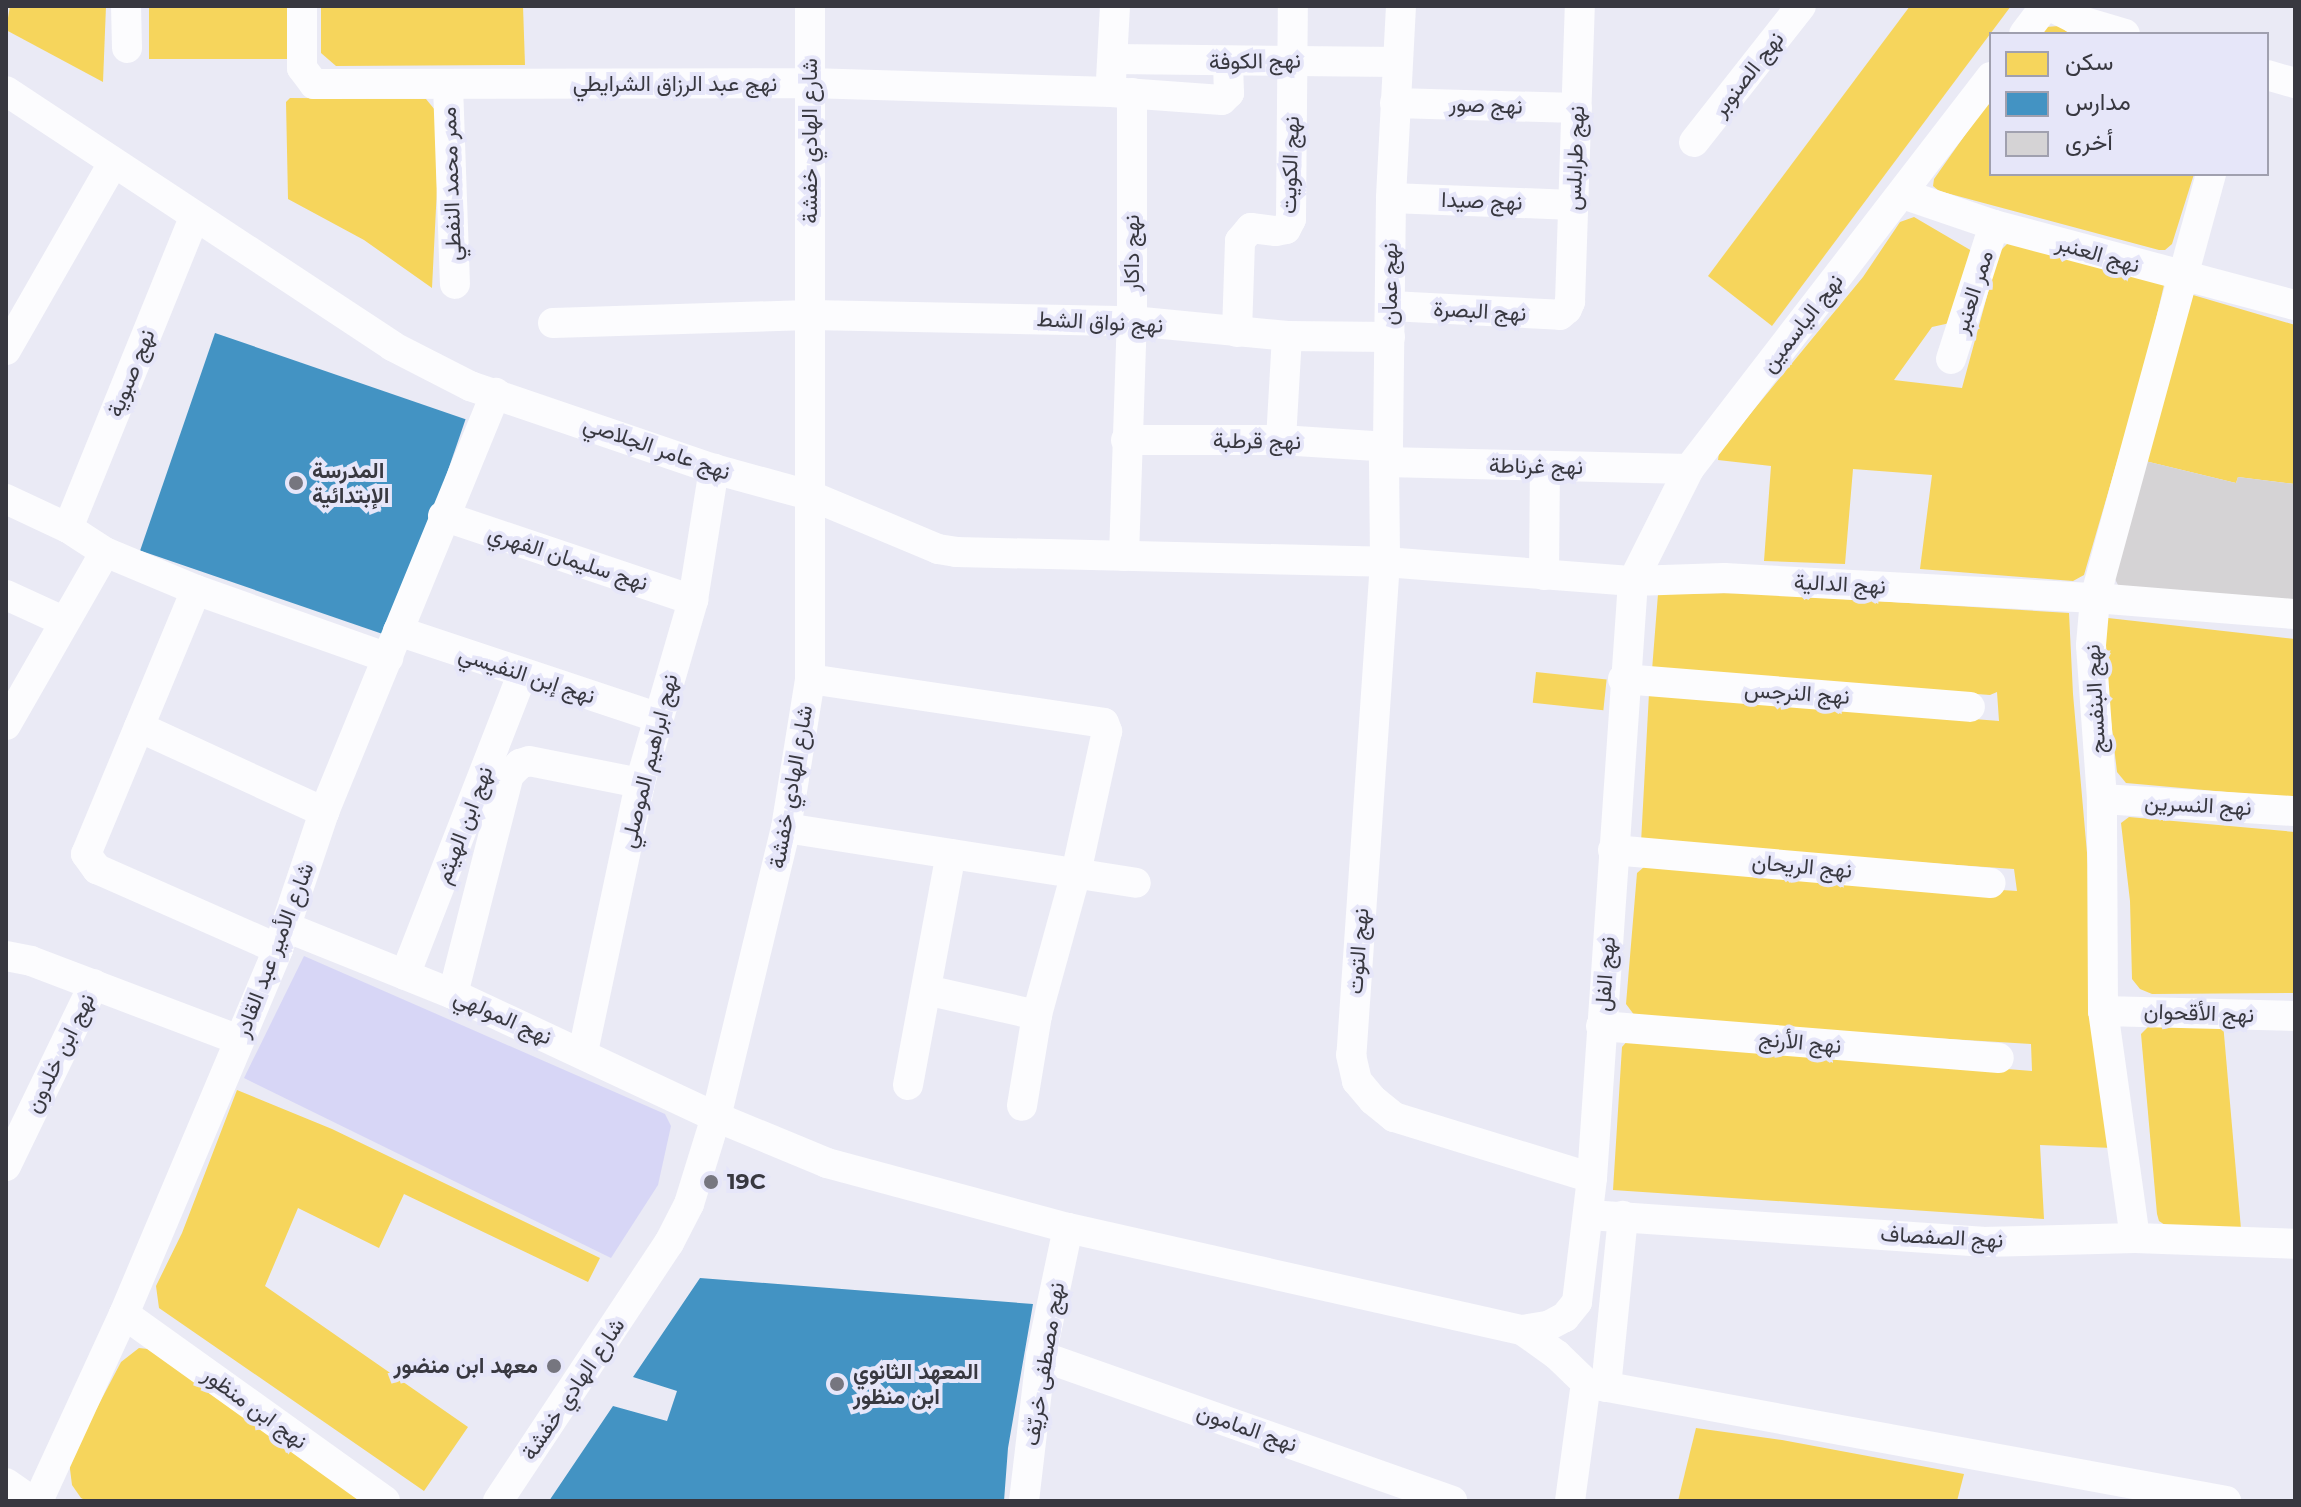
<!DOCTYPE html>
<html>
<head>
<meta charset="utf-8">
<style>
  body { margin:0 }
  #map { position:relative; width:2301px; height:1507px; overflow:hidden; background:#eaeaf5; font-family:Montserrat,Vazirmatn,sans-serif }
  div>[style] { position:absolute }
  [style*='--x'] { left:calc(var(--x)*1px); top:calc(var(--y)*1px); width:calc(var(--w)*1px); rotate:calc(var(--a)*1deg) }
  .green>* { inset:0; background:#d7d6f6 }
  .homes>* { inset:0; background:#f6d55c; transform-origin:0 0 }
  .schools>* { inset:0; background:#4393c3; transform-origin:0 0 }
  .building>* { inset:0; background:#d5d3d5 }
  .minor>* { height:30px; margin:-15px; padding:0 15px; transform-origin:15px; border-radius:15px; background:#fcfcfe }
  .dots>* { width:22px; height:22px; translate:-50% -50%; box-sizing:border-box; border:4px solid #e6e6f9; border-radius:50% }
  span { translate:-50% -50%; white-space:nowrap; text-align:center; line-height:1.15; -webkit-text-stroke:8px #e6e6f9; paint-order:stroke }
  .street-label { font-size:22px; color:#383840 }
  .poi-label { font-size:22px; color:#383840; font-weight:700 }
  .left { translate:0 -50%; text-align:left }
  .right { translate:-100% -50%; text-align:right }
  .frame { position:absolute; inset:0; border:8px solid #383840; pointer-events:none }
  .legend { position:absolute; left:1989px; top:32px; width:280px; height:144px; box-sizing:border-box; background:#e6e6f9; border:2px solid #a0a0af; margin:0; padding:10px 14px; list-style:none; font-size:24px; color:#383840 }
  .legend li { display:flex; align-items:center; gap:16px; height:40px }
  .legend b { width:40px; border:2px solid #a0a0af }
</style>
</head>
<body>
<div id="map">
  <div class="green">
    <div style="clip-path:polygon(304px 956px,665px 1114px,671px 1126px,658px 1185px,611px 1258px,244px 1078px)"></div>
  </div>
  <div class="homes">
    <div style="clip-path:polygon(10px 6px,106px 6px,103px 82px,6px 30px)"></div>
    <div style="left:149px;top:6px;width:139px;height:53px"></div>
    <div style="clip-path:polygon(321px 6px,523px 6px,525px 65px,336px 66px,321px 53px)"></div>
    <div style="clip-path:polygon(1910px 6px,2011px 6px,1772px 326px,1708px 276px)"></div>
    <div style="clip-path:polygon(2059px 26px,2082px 34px,2038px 34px,2046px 27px)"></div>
    <div style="clip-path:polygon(290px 98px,426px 99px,435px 110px,437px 188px,432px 288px,364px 240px,288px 199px,286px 102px)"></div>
    <div style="clip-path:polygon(1991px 98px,1991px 174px,2194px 174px,2172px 244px,2165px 250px,2159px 250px,1939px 191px,1933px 186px,1934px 179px)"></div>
    <div style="clip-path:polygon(1914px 217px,1972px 251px,1950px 323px,1932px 327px,1894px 380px,1962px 388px,1999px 252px,2011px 240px,2164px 285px,2145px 366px,2084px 575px,2073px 581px,1920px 569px,1932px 475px,1853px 469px,1845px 564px,1764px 561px,1771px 466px,1718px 460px,1719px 452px,1863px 277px,1900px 222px)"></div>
    <div style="clip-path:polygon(2193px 295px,2295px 325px,2295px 484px,2238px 477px,2236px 483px,2145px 461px)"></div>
    <div style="clip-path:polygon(1744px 593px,2069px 613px,2073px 694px,2113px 1148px,2040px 1145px,2044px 1219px,1613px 1190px,1622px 1047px,1629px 1039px,2032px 1071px,2031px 1044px,1638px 1020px,1626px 1004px,1637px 873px,1644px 867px,2017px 891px,2014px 869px,1641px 843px,1649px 693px,1999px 721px,1997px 692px,1990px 695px,1652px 670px,1658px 594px)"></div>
    <div style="clip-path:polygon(2108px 618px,2295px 639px,2295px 798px,2126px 783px,2117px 772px,2100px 627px)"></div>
    <div style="left:1536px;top:672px;width:71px;height:31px;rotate:6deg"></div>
    <div style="clip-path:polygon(2129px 817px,2295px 832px,2295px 993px,2152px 994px,2140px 989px,2132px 979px,2130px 901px,2121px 823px)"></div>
    <div style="clip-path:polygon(2223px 1023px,2241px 1229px,2165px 1225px,2159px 1221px,2157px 1214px,2141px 1034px,2151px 1024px)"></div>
    <div style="clip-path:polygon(237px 1090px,332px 1129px,600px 1258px,588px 1282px,404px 1194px,379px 1248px,298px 1208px,265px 1286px,468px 1427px,424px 1491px,159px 1308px,156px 1286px,182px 1233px)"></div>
    <div style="clip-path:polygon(139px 1348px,148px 1349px,369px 1501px,87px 1501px,81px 1498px,72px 1485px,69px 1461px,121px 1362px)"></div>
    <div style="clip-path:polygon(1696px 1428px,1782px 1440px,1964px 1474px,1957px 1501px,1678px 1501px)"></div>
  </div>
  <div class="schools">
    <div style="left:215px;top:333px;width:265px;height:230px;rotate:19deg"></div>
    <div style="clip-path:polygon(700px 1278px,1033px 1304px,1008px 1448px,1004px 1501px,549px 1501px,613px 1406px,667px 1421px,677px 1391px,633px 1377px)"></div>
  </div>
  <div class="building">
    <div style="clip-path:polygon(2145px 461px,2236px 483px,2238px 477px,2295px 484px,2295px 597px,2290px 603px,2120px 589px,2113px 575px)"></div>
  </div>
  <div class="minor">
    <div style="--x:126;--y:6;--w:42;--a:88.6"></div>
    <div style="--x:302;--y:6;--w:62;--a:90"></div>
    <div style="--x:302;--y:68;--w:20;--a:53"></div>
    <div style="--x:314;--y:84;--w:495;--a:-0.1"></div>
    <div style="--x:809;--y:83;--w:302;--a:1.7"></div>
    <div style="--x:1111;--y:92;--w:111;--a:4.1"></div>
    <div style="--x:1222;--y:100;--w:10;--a:-45"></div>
    <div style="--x:1229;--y:93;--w:31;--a:-92"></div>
    <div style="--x:1401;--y:6;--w:192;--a:93"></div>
    <div style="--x:1391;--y:198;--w:249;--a:90.7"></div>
    <div style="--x:1388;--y:447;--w:16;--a:105"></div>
    <div style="--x:1384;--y:462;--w:100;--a:89.4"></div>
    <div style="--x:1385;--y:562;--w:494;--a:93.9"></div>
    <div style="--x:1351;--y:1055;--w:27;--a:77"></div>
    <div style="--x:1357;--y:1081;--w:25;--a:50"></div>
    <div style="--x:1373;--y:1100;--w:27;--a:39"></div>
    <div style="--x:1394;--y:1117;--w:207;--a:17.1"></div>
    <div style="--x:2050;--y:6;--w:28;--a:27"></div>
    <div style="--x:2075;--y:19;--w:52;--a:16.7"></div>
    <div style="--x:2024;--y:34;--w:35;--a:-53"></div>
    <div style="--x:1113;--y:59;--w:284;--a:0.6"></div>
    <div style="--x:2267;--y:75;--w:29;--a:16"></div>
    <div style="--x:1111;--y:80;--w:74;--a:-86.9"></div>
    <div style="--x:448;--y:85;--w:199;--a:88"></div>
    <div style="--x:6;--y:91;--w:463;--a:33.4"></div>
    <div style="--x:392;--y:346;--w:88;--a:27.1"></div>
    <div style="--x:470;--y:386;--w:258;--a:18.8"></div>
    <div style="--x:714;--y:469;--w:98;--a:15.3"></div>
    <div style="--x:809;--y:495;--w:140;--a:22.7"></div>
    <div style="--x:938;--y:549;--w:18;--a:9"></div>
    <div style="--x:956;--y:552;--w:429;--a:1.3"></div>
    <div style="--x:1385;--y:562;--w:249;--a:4.4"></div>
    <div style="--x:1633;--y:581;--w:91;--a:-1.9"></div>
    <div style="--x:1724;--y:578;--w:372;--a:3.1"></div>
    <div style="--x:2095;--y:598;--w:201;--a:4.6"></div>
    <div style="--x:1395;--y:103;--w:182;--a:1.6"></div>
    <div style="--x:1694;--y:142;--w:173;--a:-51.8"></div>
    <div style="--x:1903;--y:194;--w:96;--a:18.8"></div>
    <div style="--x:1994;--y:225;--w:311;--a:14.9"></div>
    <div style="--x:1391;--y:198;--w:182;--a:2.2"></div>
    <div style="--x:1391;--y:306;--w:169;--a:3"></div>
    <div style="--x:1560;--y:315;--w:9;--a:-41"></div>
    <div style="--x:1567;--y:309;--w:8;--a:-67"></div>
    <div style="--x:1570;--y:302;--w:296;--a:-88.1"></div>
    <div style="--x:553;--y:323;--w:257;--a:-1.8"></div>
    <div style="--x:810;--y:315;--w:322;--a:1.1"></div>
    <div style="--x:1132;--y:321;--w:156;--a:5.5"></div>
    <div style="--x:1287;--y:336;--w:103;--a:0.6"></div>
    <div style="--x:1237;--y:332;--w:91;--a:-88.1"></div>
    <div style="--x:1240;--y:241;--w:17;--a:-50"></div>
    <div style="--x:1251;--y:228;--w:25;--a:7"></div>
    <div style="--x:1276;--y:231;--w:10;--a:-11"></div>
    <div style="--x:1286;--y:229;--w:11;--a:-63"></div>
    <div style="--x:1291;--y:219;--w:213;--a:-89.5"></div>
    <div style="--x:6;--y:350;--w:215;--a:-60.2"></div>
    <div style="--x:1951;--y:359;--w:141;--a:-72.2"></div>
    <div style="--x:1126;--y:440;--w:155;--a:0"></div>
    <div style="--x:1281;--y:440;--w:107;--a:3.7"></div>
    <div style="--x:1281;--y:440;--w:104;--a:-86.7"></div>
    <div style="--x:1384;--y:462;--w:305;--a:1.3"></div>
    <div style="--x:6;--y:499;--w:68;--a:25.1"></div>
    <div style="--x:68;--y:528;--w:44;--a:33"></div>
    <div style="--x:105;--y:552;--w:99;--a:22.7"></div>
    <div style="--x:196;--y:590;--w:204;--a:19.5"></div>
    <div style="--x:443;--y:516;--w:264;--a:18.6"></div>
    <div style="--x:68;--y:528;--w:335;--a:-67.9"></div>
    <div style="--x:1124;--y:556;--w:235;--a:-88.1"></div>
    <div style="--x:1132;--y:321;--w:228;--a:-90"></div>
    <div style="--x:1544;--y:575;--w:109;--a:-89.5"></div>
    <div style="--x:196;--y:590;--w:286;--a:112.6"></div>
    <div style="--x:86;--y:854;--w:19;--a:54"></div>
    <div style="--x:97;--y:869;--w:198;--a:23.8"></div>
    <div style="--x:6;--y:595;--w:63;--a:24.5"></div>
    <div style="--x:398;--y:631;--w:273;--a:18.4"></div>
    <div style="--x:810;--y:679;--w:297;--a:8.5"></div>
    <div style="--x:1104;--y:723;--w:9;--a:69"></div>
    <div style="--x:1107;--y:731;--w:145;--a:102.3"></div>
    <div style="--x:1076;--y:873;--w:147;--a:105.4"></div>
    <div style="--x:1037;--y:1015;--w:92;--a:99.4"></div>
    <div style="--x:1623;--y:679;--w:348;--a:4.6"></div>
    <div style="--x:6;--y:725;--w:199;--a:-60.2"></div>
    <div style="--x:139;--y:727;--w:204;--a:24.7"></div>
    <div style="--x:2102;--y:799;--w:193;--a:3.6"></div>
    <div style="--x:786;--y:828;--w:354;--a:8.9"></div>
    <div style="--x:1613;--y:850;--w:379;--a:5"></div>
    <div style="--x:286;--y:927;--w:180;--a:21.9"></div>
    <div style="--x:453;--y:994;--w:290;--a:25.1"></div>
    <div style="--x:716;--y:1117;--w:120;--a:22.5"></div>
    <div style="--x:827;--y:1163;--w:250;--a:15.1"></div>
    <div style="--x:1068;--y:1228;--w:465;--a:12.7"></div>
    <div style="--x:1522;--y:1330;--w:43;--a:35.5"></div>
    <div style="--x:1557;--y:1355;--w:40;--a:44"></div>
    <div style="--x:1586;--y:1383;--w:651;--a:10.45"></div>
    <div style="--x:6;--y:956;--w:25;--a:11"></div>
    <div style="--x:31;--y:961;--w:222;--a:20.8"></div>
    <div style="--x:405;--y:975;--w:322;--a:-68.7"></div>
    <div style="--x:926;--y:990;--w:114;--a:12.7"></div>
    <div style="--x:453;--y:994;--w:226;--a:-75.7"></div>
    <div style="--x:509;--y:775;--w:16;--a:-45"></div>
    <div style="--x:520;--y:764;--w:9;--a:-18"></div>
    <div style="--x:529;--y:761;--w:113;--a:11.2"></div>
    <div style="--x:2103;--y:1011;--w:192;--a:1.5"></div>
    <div style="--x:1601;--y:1026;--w:399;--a:4.6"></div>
    <div style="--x:583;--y:1052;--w:275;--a:-78"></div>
    <div style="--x:640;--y:783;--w:191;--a:-73.8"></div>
    <div style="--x:693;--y:600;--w:133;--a:-80.9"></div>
    <div style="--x:908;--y:1085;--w:235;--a:-79.5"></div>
    <div style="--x:6;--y:1166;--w:202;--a:-64.2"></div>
    <div style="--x:1589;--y:1215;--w:394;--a:3.9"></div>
    <div style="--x:1982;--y:1242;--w:153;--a:-1.5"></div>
    <div style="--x:2135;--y:1238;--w:160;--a:2.1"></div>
    <div style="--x:2135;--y:1238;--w:229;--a:-98"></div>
    <div style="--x:2103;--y:1011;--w:212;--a:-90.3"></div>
    <div style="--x:2102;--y:799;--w:154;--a:-94.1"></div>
    <div style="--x:2091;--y:645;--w:47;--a:-85.1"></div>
    <div style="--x:2095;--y:598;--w:440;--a:-74.7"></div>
    <div style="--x:124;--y:1314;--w:321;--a:35.6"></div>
    <div style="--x:1522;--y:1330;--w:26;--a:-9"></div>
    <div style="--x:1548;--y:1326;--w:19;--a:-28"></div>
    <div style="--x:1565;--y:1317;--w:19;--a:-51"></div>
    <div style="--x:1577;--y:1302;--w:125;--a:-83.1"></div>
    <div style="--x:1592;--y:1178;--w:598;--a:-86.07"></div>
    <div style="--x:1633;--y:581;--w:125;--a:-63.4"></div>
    <div style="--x:1689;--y:469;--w:495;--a:-52.4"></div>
    <div style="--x:1041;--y:1356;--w:436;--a:19.4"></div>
    <div style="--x:1606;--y:1387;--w:172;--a:-84.3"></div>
    <div style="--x:6;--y:1483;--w:32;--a:35"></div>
    <div style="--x:38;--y:1501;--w:206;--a:-65.3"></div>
    <div style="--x:124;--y:1314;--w:396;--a:-67.1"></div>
    <div style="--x:278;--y:949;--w:145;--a:-71.4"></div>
    <div style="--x:324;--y:812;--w:453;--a:-67.7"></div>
    <div style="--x:498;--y:1501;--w:310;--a:-56.5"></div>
    <div style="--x:669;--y:1243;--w:44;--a:-62.9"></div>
    <div style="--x:689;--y:1204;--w:91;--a:-72.8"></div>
    <div style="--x:716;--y:1117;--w:297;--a:-76.4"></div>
    <div style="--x:786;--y:828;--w:151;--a:-80.8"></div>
    <div style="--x:810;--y:679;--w:673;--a:-90"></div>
    <div style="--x:1024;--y:1501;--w:146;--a:-83.3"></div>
    <div style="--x:1041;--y:1356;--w:131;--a:-78.1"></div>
    <div style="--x:1570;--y:1501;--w:119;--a:-82.3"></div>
  </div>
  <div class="dots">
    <div style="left:296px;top:483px;background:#76767f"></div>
    <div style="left:711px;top:1182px;background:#76767f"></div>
    <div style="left:554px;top:1366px;background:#76767f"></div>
    <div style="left:837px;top:1384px;background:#76767f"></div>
  </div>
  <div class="street-label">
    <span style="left:1255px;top:61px;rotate:-1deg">نهج الكوفة</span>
    <span style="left:1748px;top:74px;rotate:-52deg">نهج الصنوبر</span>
    <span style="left:675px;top:84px">نهج عبد الرزاق الشرايطي</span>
    <span style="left:1486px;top:105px;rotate:2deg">نهج صور</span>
    <span style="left:810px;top:141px;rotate:-90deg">شارع الهادي خفشة</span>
    <span style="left:1575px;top:158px;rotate:-88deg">نهج طرابلس</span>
    <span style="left:1290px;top:165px;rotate:-88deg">نهج الكويت</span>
    <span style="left:451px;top:184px;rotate:-92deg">ممر محمد النفطي</span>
    <span style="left:1482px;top:201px;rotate:2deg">نهج صيدا</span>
    <span style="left:1132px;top:253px;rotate:-90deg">نهج داكار</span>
    <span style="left:2098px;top:254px;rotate:16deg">نهج العنبر</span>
    <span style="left:1390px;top:284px;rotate:-90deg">نهج عمان</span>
    <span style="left:1973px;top:292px;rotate:-72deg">ممر العنبر</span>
    <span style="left:1480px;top:311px;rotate:3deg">نهج البصرة</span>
    <span style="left:1100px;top:322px;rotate:3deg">نهج نواق الشط</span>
    <span style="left:1802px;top:323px;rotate:-52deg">نهج الياسمين</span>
    <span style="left:131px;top:373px;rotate:-68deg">نهج صبوية</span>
    <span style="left:1257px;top:441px;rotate:1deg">نهج قرطبة</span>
    <span style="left:657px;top:448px;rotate:19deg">نهج عامر الجلاصي</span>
    <span style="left:1536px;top:466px;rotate:1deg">نهج غرناطة</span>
    <span style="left:568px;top:558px;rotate:18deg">نهج سليمان الفهري</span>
    <span style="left:1840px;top:584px;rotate:3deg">نهج الدالية</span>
    <span style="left:527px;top:675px;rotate:18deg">نهج إبن النفيسي</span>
    <span style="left:1797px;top:693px;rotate:4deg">نهج النرجس</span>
    <span style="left:2095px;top:699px;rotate:-93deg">نهج البنفسج</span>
    <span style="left:649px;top:761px;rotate:-76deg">نهج ابراهيم الموصلي</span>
    <span style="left:791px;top:787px;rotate:-80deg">شارع الهادي خفشة</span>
    <span style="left:2198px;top:805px;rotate:3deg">نهج النسرين</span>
    <span style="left:464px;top:825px;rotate:-69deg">نهج ابن الهيثم</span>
    <span style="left:1802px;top:866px;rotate:5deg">نهج الريحان</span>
    <span style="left:274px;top:950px;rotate:-69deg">شارع الأمير عبد القادر</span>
    <span style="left:1358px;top:951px;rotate:-86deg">نهج التوت</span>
    <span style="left:1605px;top:974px;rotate:-86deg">نهج الفل</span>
    <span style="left:2199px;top:1013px;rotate:2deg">نهج الأقحوان</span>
    <span style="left:503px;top:1017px;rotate:24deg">نهج المولهي</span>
    <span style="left:1800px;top:1042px;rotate:5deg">نهج الأرنج</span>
    <span style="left:60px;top:1053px;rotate:-64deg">نهج ابن خلدون</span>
    <span style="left:1942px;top:1237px;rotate:3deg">نهج الصفصاف</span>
    <span style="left:1044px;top:1364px;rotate:-81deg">نهج مصطفى خريّف</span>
    <span style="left:573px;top:1389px;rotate:-56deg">شارع الهادي خفشة</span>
    <span style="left:255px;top:1408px;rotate:36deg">نهج ابن منظور</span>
    <span style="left:1247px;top:1428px;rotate:19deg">نهج المامون</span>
  </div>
  <div class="poi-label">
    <span class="left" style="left:312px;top:483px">المدرسة<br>الإبتدائية</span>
    <span class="left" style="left:727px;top:1182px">19C</span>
    <span class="right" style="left:538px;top:1366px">معهد ابن منضور</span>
    <span class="left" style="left:853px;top:1384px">المعهد الثانوي<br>ابن منظور</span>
  </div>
  <div class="frame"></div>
  <ul class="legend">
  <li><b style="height:22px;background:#f6d55c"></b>سكن</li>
  <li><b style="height:22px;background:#4393c3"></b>مدارس</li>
  <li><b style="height:22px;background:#d5d3d5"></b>أخرى</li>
  </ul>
</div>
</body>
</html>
